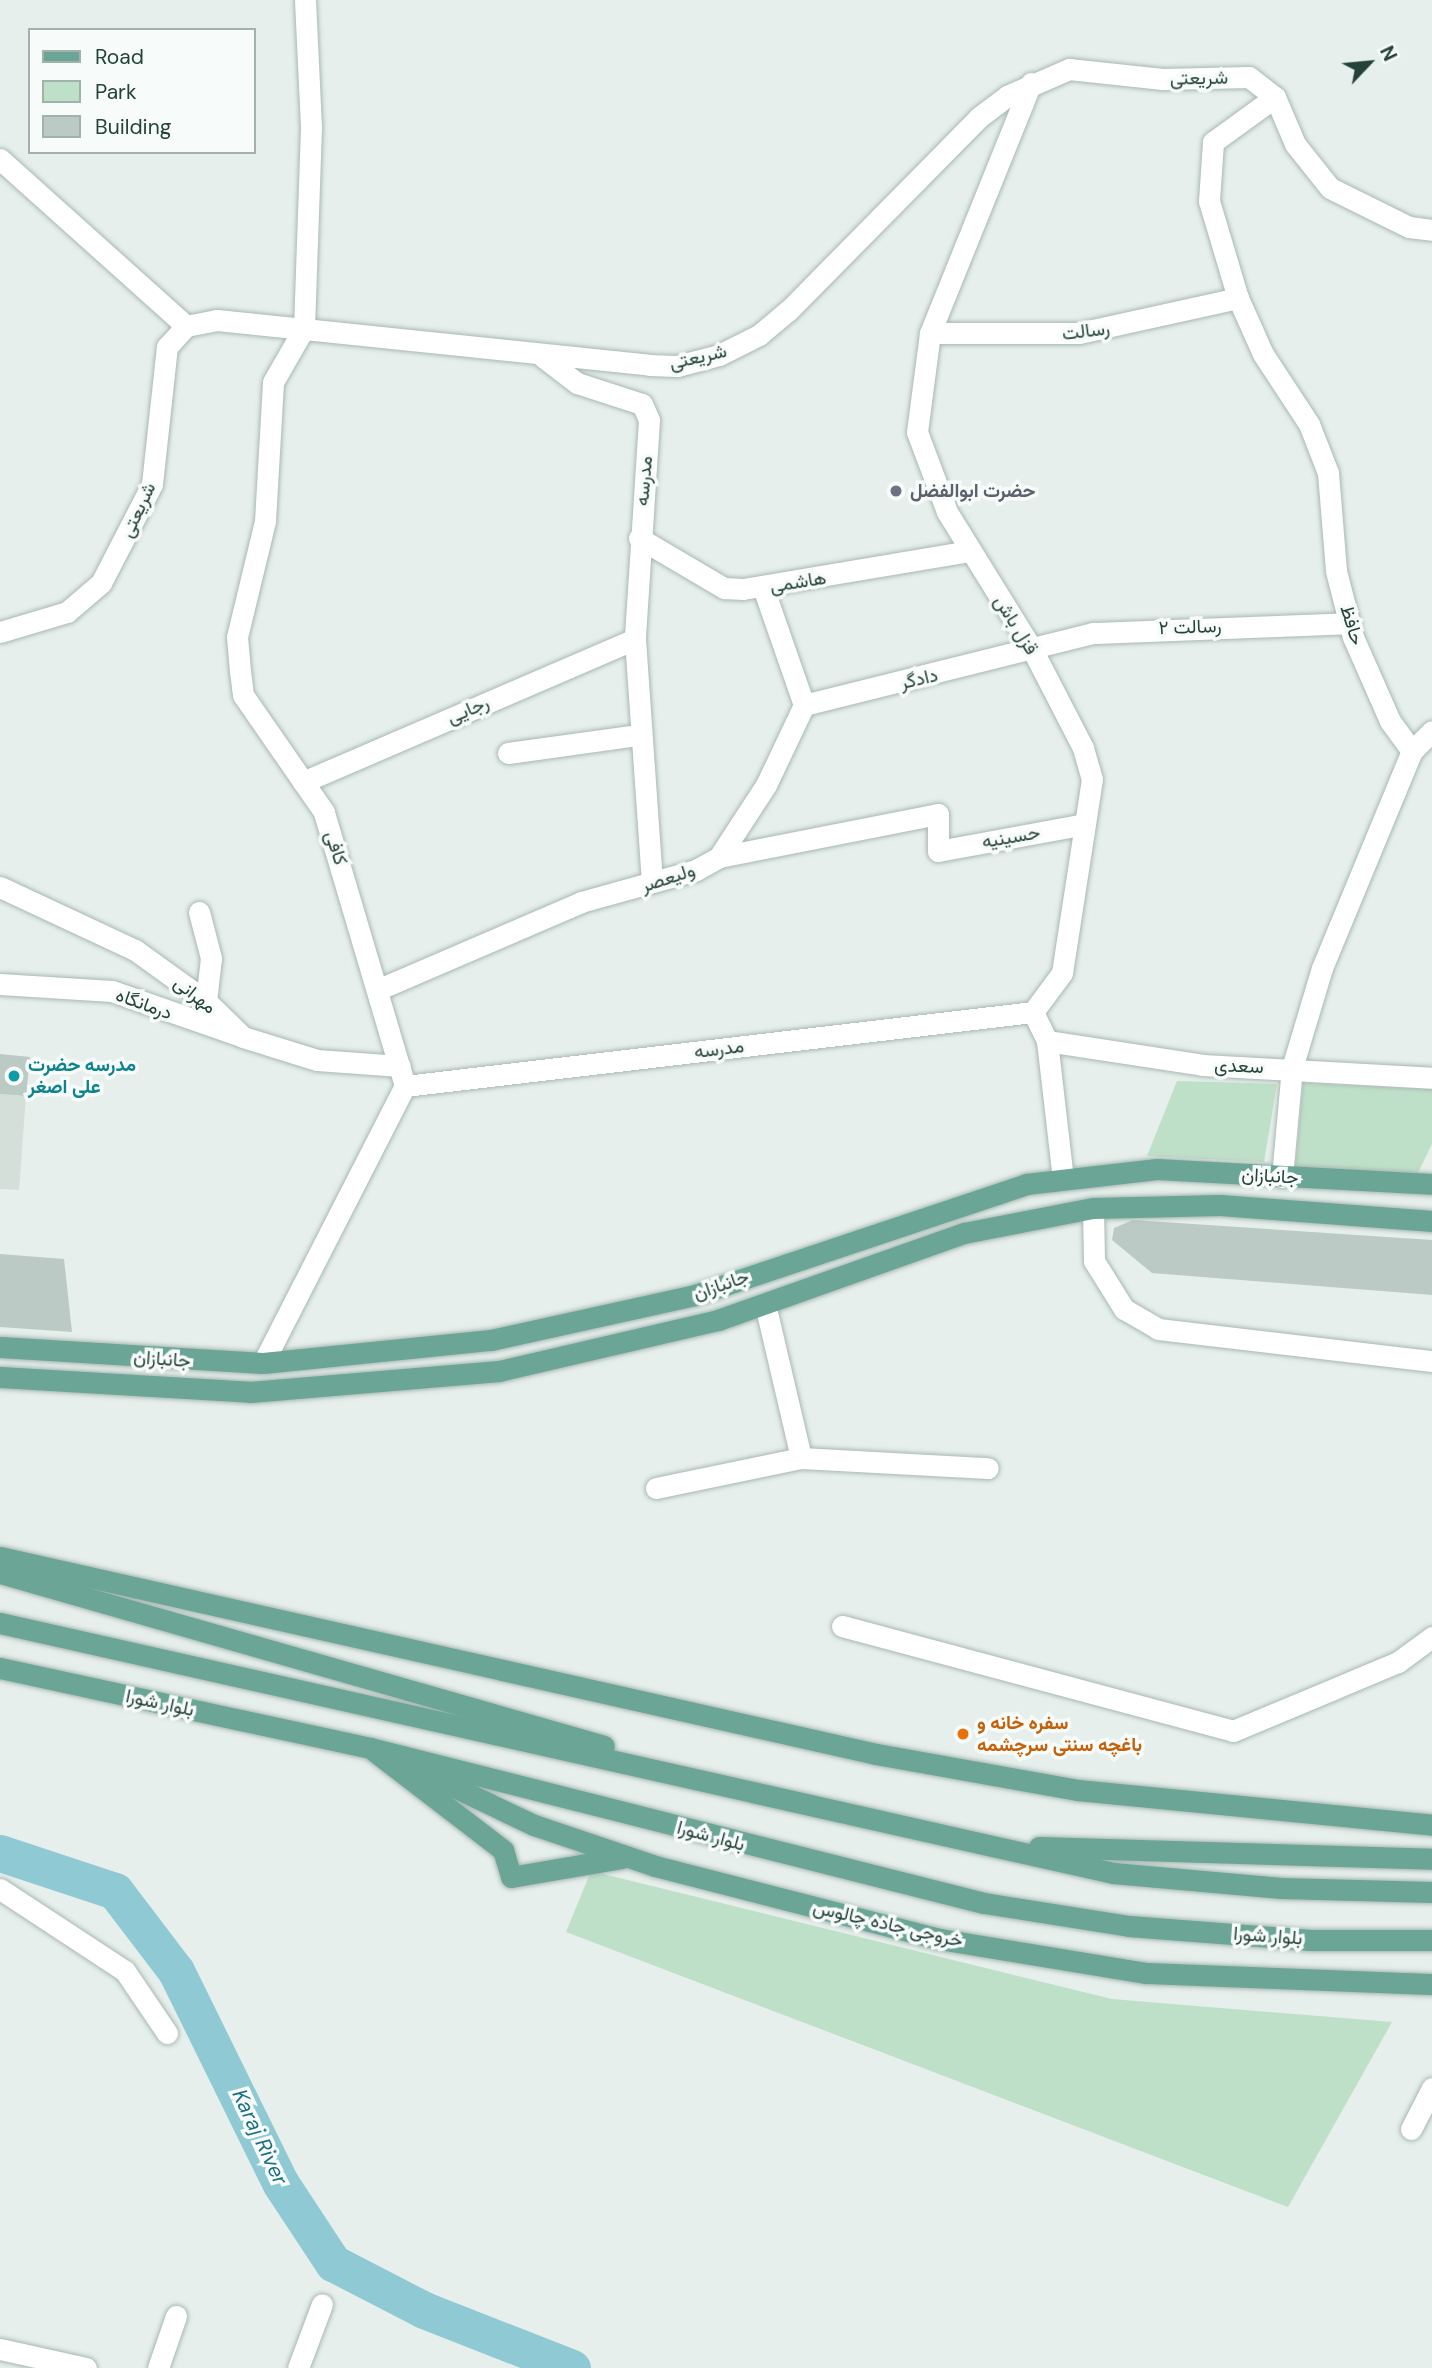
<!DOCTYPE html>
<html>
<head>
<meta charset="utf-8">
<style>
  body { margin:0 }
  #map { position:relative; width:1432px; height:2368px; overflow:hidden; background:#e6efeb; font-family:"DM Sans",Vazirmatn,sans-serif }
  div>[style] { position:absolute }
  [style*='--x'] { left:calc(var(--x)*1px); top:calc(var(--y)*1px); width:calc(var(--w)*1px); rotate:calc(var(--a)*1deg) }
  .built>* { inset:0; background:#d4dfda }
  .green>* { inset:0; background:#bfe0c8 }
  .river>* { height:37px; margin:-18.5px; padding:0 18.5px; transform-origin:18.5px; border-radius:18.5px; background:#8ec9d4 }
  .building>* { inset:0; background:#bbcac4 }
  .roads { filter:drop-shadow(0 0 2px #a8b8b2) drop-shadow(0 0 2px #a8b8b2) }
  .minor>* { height:21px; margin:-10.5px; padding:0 10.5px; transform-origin:10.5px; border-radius:10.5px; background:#fff }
  .major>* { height:21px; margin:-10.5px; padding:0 10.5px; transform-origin:10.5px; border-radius:10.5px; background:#6aa596 }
  .dots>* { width:19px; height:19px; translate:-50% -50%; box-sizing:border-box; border:4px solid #f7fbf9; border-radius:50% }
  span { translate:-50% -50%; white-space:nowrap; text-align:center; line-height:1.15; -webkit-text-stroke:7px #f7fbf9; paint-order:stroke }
  .street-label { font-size:19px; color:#24423a }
  .worship-label { font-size:19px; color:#5b616d; font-weight:700 }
  .left { translate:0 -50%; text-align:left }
  .culture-label { font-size:19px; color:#0d838f; font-weight:700 }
  .food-label { font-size:19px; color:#c56008; font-weight:700 }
  .water-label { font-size:21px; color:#1c6f80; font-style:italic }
  .legend { position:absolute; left:28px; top:28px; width:228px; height:126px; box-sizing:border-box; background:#f7fbf9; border:2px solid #a3b1ad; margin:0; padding:9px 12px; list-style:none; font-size:21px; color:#24423a }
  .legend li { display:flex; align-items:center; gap:14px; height:35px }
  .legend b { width:35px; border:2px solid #a3b1ad }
  .north { position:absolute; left:1334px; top:28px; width:70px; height:70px; -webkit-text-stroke:5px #f7fbf9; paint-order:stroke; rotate:64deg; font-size:19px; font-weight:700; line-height:28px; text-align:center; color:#24423a }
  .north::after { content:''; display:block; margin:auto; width:24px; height:32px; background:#24423a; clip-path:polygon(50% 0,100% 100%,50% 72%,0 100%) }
</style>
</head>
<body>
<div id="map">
  <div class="built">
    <div style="clip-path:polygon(0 1094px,26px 1096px,19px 1190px,0 1189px)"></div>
  </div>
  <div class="green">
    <div style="clip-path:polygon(1177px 1081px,1277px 1084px,1264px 1162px,1147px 1156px)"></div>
    <div style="clip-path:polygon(1303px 1083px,1432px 1089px,1432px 1144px,1418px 1173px,1295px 1169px)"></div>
    <div style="clip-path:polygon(591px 1871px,1112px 1999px,1392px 2022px,1288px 2207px,566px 1932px)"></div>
  </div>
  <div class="river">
    <div style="--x:0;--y:1853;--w:121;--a:18.3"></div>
    <div style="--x:115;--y:1891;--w:101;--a:52.7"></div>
    <div style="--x:176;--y:1971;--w:237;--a:63.8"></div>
    <div style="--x:281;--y:2184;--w:95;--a:56.6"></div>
    <div style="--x:333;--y:2263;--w:102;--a:27.3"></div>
    <div style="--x:424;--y:2310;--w:159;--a:21.4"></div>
  </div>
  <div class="building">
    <div style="clip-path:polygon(0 1054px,30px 1057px,26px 1096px,0 1094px)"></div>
    <div style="clip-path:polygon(1133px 1220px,1432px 1240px,1432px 1295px,1152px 1273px,1112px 1240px,1114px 1228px)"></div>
    <div style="clip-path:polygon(0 1254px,64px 1259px,72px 1332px,0 1327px)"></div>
  </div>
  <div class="roads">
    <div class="minor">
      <div style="--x:1031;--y:83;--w:270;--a:112"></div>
      <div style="--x:930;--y:333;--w:100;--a:97.5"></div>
      <div style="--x:917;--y:432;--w:85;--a:69.4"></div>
      <div style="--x:947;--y:512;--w:161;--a:58.2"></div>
      <div style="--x:1032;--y:649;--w:111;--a:62.7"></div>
      <div style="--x:1083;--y:748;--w:32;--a:74"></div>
      <div style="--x:1092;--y:779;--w:196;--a:98.8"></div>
      <div style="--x:1062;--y:973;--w:49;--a:126.6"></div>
      <div style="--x:1033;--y:1012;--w:32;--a:64"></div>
      <div style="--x:1047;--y:1041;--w:139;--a:83.4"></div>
      <div style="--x:1275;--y:97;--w:77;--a:144"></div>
      <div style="--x:1213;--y:142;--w:59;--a:93.9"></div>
      <div style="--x:1209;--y:201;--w:101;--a:73.4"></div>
      <div style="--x:1238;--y:298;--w:61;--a:65.9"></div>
      <div style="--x:1263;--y:354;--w:84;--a:56.7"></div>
      <div style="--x:1309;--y:424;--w:53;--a:68.8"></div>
      <div style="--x:1328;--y:473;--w:98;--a:85.3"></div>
      <div style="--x:1336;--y:571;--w:68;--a:75.6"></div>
      <div style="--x:1353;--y:637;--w:92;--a:66.2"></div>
      <div style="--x:1390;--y:721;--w:37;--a:54"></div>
      <div style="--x:0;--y:159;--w:250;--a:41.9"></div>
      <div style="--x:930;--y:333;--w:149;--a:0"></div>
      <div style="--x:1079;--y:333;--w:163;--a:-12.4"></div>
      <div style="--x:543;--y:357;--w:43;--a:37.4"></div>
      <div style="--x:577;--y:383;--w:68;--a:17.9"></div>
      <div style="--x:642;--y:404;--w:17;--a:66"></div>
      <div style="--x:649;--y:420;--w:219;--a:93.7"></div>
      <div style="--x:635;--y:639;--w:243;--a:86"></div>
      <div style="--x:639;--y:538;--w:99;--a:30.5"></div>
      <div style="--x:724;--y:588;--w:19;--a:3"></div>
      <div style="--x:743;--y:589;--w:229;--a:-9.5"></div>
      <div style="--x:0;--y:632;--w:70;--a:-16.6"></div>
      <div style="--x:67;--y:612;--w:45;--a:-40.5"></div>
      <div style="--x:101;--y:583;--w:111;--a:-62.7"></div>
      <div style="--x:152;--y:484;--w:138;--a:-83.8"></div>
      <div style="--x:167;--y:347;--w:28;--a:-48"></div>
      <div style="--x:186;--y:326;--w:32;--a:-11"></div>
      <div style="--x:217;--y:320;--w:434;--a:5.9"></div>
      <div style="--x:649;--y:365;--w:28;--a:2"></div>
      <div style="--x:677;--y:366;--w:43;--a:-14.7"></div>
      <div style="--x:719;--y:355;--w:45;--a:-26.6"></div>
      <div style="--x:759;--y:335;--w:38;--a:-40"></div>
      <div style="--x:788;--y:311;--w:271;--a:-45.4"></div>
      <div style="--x:978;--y:118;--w:36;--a:-37"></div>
      <div style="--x:1007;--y:96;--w:68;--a:-23.5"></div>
      <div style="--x:1069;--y:69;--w:94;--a:6.1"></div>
      <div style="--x:1162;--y:79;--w:87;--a:-1.3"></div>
      <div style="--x:1249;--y:77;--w:33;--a:38"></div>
      <div style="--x:1275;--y:97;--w:51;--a:66.9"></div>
      <div style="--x:1295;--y:144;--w:56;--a:51.5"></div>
      <div style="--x:1330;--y:188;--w:88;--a:26.3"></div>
      <div style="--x:1409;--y:227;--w:23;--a:7"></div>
      <div style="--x:804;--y:705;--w:298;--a:-14"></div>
      <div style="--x:1093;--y:633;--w:257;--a:-2.2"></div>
      <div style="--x:508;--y:753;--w:130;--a:-7.9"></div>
      <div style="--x:303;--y:782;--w:361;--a:-23.3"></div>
      <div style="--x:719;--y:857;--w:223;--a:-11.1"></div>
      <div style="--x:938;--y:814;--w:37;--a:90"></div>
      <div style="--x:938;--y:851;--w:149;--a:-10.4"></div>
      <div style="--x:0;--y:887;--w:149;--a:25"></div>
      <div style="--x:135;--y:950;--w:87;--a:35.7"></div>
      <div style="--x:206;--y:1001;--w:52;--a:44.2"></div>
      <div style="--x:243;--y:1037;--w:77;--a:17.3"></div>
      <div style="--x:317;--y:1060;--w:83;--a:4.1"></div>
      <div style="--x:199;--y:912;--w:48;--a:75.4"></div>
      <div style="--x:211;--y:958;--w:43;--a:96.6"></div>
      <div style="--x:0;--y:984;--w:112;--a:3.6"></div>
      <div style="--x:112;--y:991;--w:137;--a:19.2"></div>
      <div style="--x:377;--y:990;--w:222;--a:-23.3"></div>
      <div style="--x:581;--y:902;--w:119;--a:-15.5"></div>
      <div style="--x:696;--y:870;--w:26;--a:-29"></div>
      <div style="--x:719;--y:857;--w:86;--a:-56.9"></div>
      <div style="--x:766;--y:785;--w:89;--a:-64.6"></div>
      <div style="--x:804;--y:705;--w:125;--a:-109.2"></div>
      <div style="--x:1047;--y:1041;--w:158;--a:8.7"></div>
      <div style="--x:1203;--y:1065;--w:229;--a:3.2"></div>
      <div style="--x:405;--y:1086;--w:632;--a:-6.72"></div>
      <div style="--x:1282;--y:1177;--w:109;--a:-84.8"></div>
      <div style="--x:1292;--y:1068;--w:104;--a:-73.3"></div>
      <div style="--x:1322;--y:968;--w:235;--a:-67.5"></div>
      <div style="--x:1412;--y:751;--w:28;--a:-45"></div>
      <div style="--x:1093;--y:1208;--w:53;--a:88.9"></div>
      <div style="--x:1094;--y:1261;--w:57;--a:58"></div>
      <div style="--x:1124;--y:1309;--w:39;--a:30"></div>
      <div style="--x:1158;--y:1329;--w:276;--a:6.7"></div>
      <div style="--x:765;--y:1304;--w:158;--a:76.8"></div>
      <div style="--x:263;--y:1363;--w:311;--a:-62.9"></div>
      <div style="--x:405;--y:1086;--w:286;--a:-106.5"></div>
      <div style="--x:324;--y:812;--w:142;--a:-124.7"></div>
      <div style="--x:243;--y:695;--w:24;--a:-97"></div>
      <div style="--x:240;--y:671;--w:34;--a:-95"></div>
      <div style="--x:237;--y:637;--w:119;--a:-76.4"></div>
      <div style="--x:265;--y:521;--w:139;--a:-86.7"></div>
      <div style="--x:273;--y:382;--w:62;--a:-60.1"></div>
      <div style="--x:304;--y:328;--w:201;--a:-88"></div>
      <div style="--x:311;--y:127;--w:127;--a:-92.7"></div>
      <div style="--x:656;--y:1488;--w:148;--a:-11.7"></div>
      <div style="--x:801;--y:1458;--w:187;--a:3.1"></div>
      <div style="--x:842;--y:1626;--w:405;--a:15"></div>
      <div style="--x:1233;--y:1731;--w:179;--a:-22.7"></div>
      <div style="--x:1398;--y:1662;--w:42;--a:-36.3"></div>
      <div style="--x:0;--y:1889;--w:149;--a:33.3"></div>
      <div style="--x:125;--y:1971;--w:75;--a:55.9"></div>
      <div style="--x:1411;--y:2129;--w:46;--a:-62.9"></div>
      <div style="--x:0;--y:2349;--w:88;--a:12.5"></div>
      <div style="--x:158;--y:2368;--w:55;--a:-70.9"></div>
      <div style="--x:298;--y:2368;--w:68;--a:-69.4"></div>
    </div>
    <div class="major">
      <div style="--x:0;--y:1347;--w:263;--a:3.5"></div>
      <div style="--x:263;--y:1363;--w:229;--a:-5.8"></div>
      <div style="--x:491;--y:1340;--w:209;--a:-12.4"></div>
      <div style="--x:695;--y:1295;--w:349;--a:-18.5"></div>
      <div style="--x:1026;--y:1184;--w:132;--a:-6.5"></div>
      <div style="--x:1157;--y:1169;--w:275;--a:3.1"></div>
      <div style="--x:0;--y:1377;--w:250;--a:3.4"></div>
      <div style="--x:250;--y:1392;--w:250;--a:-4.8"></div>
      <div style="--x:499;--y:1371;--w:225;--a:-13.1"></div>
      <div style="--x:718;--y:1320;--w:261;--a:-19.5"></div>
      <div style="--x:964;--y:1233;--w:131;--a:-11"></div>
      <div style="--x:1093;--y:1208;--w:127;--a:-1.4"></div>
      <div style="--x:1220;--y:1205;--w:213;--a:4.3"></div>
      <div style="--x:0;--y:1557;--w:898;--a:12.67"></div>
      <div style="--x:876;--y:1754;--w:205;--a:10.1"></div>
      <div style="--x:1078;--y:1790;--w:356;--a:5.6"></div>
      <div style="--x:0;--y:1573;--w:628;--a:15.98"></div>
      <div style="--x:0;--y:1623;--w:1141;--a:12.66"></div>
      <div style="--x:1113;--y:1873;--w:169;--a:5.1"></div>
      <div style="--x:1281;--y:1888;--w:151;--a:1.5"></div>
      <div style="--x:0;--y:1668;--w:379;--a:12.2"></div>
      <div style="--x:370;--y:1748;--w:633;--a:14.17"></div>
      <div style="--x:984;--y:1903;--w:147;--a:9"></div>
      <div style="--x:1129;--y:1926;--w:182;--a:4.4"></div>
      <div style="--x:1310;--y:1940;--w:122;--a:0"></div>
      <div style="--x:374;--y:1751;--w:163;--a:37.5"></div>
      <div style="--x:503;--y:1850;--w:28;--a:73"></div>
      <div style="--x:511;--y:1877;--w:113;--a:-9.7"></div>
      <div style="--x:416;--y:1769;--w:131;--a:25.4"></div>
      <div style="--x:534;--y:1825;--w:128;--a:18.7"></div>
      <div style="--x:655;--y:1866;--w:294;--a:14.4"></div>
      <div style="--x:940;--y:1939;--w:208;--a:9.4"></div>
      <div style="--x:1145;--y:1973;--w:287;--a:2.2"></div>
      <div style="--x:1039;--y:1847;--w:393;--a:1.7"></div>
    </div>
  </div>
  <div class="dots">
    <div style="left:896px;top:491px;background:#6b7280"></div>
    <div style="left:14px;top:1076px;background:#0f9aa8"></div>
    <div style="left:963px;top:1734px;background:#e8710a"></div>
  </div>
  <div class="street-label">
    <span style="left:1199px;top:78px;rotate:-1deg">شریعتی</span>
    <span style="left:1086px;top:331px;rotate:-7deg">رسالت</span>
    <span style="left:698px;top:357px;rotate:-13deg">شریعتی</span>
    <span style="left:644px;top:481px;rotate:-85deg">مدرسه</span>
    <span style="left:138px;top:510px;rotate:-65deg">شریعتی</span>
    <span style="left:798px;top:582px;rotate:-9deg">هاشمی</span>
    <span style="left:1016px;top:625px;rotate:58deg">قزل باش</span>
    <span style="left:1352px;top:625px;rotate:73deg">حافظ</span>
    <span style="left:1190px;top:627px;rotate:-2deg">رسالت ۲</span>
    <span style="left:919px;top:679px;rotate:-13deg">دادگر</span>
    <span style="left:468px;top:710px;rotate:-23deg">رجایی</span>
    <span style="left:1011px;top:837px;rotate:-10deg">حسینیه</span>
    <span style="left:336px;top:848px;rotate:72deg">کافی</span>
    <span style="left:668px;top:878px;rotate:-18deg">ولیعصر</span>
    <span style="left:195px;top:995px;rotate:38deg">مهرانی</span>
    <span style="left:144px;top:1004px;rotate:20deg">درمانگاه</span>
    <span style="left:719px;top:1049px;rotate:-7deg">مدرسه</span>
    <span style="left:1239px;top:1066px;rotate:2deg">سعدی</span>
    <span style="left:1270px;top:1176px;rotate:3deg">جانبازان</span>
    <span style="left:721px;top:1285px;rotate:-19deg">جانبازان</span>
    <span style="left:162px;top:1359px;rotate:4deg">جانبازان</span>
    <span style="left:160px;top:1703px;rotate:12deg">بلوار شورا</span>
    <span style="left:711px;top:1836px;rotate:15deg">بلوار شورا</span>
    <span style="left:888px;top:1924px;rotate:13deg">خروجی جاده چالوس</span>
    <span style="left:1268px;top:1936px;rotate:4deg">بلوار شورا</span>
  </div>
  <div class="worship-label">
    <span class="left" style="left:910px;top:491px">حضرت ابوالفضل</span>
  </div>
  <div class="culture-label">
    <span class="left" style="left:28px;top:1076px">مدرسه حضرت<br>علی اصغر</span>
  </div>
  <div class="food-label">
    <span class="left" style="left:977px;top:1734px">سفره خانه و<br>باغچه سنتی سرچشمه</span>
  </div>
  <div class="water-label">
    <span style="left:260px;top:2137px;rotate:65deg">Karaj River</span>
  </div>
  <ul class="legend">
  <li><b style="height:9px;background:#6aa596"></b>Road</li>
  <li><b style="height:19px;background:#bfe0c8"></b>Park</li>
  <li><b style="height:19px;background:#bbcac4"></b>Building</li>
  </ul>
  <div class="north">N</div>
</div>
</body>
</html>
